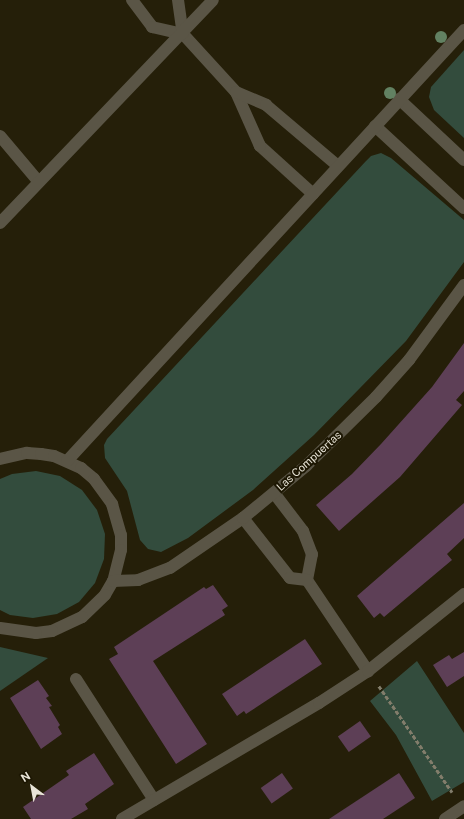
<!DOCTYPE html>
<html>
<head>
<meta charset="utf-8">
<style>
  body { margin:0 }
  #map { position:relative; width:464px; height:819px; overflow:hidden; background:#251f09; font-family:"Public Sans",sans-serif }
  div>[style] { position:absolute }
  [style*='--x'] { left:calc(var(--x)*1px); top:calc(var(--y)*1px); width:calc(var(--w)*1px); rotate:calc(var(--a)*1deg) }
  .green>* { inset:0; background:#334c3d }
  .building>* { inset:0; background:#5d3f56; transform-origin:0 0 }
  .path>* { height:2.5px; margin-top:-1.25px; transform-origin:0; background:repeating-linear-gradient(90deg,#827d6b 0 4px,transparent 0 6px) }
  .minor>* { height:12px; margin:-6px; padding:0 6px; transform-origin:6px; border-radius:6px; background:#5a5546 }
  .trees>* { width:12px; height:12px; margin:-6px; border-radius:50%; background:#628162 }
  span { translate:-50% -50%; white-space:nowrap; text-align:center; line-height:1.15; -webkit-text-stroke:4px #1c1602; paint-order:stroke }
  .street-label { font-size:11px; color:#e8e4d7 }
  .north { position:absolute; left:12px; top:767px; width:40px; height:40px; -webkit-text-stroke:3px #1c1602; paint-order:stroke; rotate:328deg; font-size:11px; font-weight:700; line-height:16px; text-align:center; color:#e8e4d7 }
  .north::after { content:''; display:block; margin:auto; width:14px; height:18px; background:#e8e4d7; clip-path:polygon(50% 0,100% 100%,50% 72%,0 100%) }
</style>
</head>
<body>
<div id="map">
  <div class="green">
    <div style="clip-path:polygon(464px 50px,464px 138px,434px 110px,429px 97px,431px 87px)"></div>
    <div style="clip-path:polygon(381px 153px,391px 158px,464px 220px,464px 262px,406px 341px,314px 435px,253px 490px,188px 538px,161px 552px,148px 549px,140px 540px,127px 491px,105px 458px,104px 445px,107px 439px,366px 161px,371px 156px)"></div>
    <div style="clip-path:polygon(36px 471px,60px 476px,82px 490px,97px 510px,105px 534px,104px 559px,95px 583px,79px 602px,57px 614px,33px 618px,10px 615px,0 610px,0 479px,12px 474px)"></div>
    <div style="clip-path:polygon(0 647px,48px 658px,0 691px)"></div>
    <div style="clip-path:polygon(417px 661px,464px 733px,464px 782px,432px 801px,396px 735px,370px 701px)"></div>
  </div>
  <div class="building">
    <div style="clip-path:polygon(464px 343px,464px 391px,456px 400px,462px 405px,400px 477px,339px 531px,316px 505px,352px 474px,381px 444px,432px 387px)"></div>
    <div style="clip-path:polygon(464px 503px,464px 538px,447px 554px,452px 560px,384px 617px,380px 613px,374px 618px,357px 596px)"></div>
    <div style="clip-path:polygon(213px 585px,228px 606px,222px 610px,225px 615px,153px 661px,207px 744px,176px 764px,109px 659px,118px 654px,114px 647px,204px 587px,206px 589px)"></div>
    <div style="clip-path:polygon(305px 639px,322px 664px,246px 714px,244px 711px,237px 716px,222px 694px)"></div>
    <div style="clip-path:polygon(464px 652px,464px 676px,447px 687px,433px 665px,449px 655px,452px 659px)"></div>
    <div style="clip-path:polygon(38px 680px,49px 696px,46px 698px,52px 706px,49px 707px,60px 725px,58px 727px,62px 734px,41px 749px,10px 698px)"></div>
    <div style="left:360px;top:721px;width:19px;height:27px;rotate:55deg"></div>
    <div style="clip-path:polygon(94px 753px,114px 784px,85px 804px,88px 809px,71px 819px,31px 819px,23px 807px,69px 775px,66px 771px)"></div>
    <div style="left:282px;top:773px;width:19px;height:26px;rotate:55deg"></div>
    <div style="clip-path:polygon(399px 773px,415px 798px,383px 819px,329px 819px)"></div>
  </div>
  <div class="path">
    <div style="--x:379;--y:686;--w:129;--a:55.4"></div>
  </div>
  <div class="minor">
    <div style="--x:132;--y:0;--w:34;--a:53"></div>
    <div style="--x:152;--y:27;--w:32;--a:13"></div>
    <div style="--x:183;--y:34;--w:79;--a:47.6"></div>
    <div style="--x:178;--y:0;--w:34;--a:82"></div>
    <div style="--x:399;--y:99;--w:89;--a:43.2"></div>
    <div style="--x:375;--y:126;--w:121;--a:42.7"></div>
    <div style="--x:0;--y:136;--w:60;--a:49.7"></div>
    <div style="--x:313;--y:194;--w:72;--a:-137.8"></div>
    <div style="--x:260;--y:146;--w:59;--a:-114"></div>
    <div style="--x:236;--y:92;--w:33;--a:23"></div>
    <div style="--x:266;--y:105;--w:94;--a:40.3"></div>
    <div style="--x:0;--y:223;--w:308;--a:-46.3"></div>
    <div style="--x:0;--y:459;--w:28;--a:-13"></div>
    <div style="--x:27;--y:453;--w:14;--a:4"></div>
    <div style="--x:41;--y:454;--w:13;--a:9"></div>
    <div style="--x:54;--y:456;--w:30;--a:24"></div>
    <div style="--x:81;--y:468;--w:17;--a:40"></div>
    <div style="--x:94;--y:479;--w:31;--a:54"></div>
    <div style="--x:112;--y:504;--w:32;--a:74"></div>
    <div style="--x:121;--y:535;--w:15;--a:90"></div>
    <div style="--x:121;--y:550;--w:32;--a:104"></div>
    <div style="--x:113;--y:581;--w:16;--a:120"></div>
    <div style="--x:105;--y:595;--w:32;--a:136"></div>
    <div style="--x:82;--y:617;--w:33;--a:155"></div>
    <div style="--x:52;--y:631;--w:16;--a:173"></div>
    <div style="--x:36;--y:633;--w:36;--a:-172"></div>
    <div style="--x:67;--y:461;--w:586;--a:-47.35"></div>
    <div style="--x:274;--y:493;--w:48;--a:52.7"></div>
    <div style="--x:303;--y:531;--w:25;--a:69"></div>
    <div style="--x:312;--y:554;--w:26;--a:101"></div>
    <div style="--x:307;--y:580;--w:110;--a:56.2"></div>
    <div style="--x:243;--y:518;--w:76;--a:51.9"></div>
    <div style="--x:290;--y:578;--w:17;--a:7"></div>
    <div style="--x:113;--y:581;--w:25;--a:-2"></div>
    <div style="--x:138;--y:580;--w:34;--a:-21"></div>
    <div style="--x:170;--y:568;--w:88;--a:-34.4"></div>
    <div style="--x:243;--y:518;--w:82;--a:-39.5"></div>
    <div style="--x:306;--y:466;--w:98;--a:-44.6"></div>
    <div style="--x:376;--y:397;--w:50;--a:-48.3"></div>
    <div style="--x:409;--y:360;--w:93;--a:-53.7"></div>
    <div style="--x:76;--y:679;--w:144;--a:57.2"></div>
    <div style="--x:122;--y:819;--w:229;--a:-30.5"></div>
    <div style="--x:319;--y:703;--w:59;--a:-33.1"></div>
    <div style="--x:368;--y:671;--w:123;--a:-38.7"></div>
    <div style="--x:445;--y:819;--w:23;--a:-34"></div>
  </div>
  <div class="trees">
    <div style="left:441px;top:37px"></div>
    <div style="left:390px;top:93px"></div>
  </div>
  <div class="street-label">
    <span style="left:309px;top:461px;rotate:-42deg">Las Compuertas</span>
  </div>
  <div class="north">N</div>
</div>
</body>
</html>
